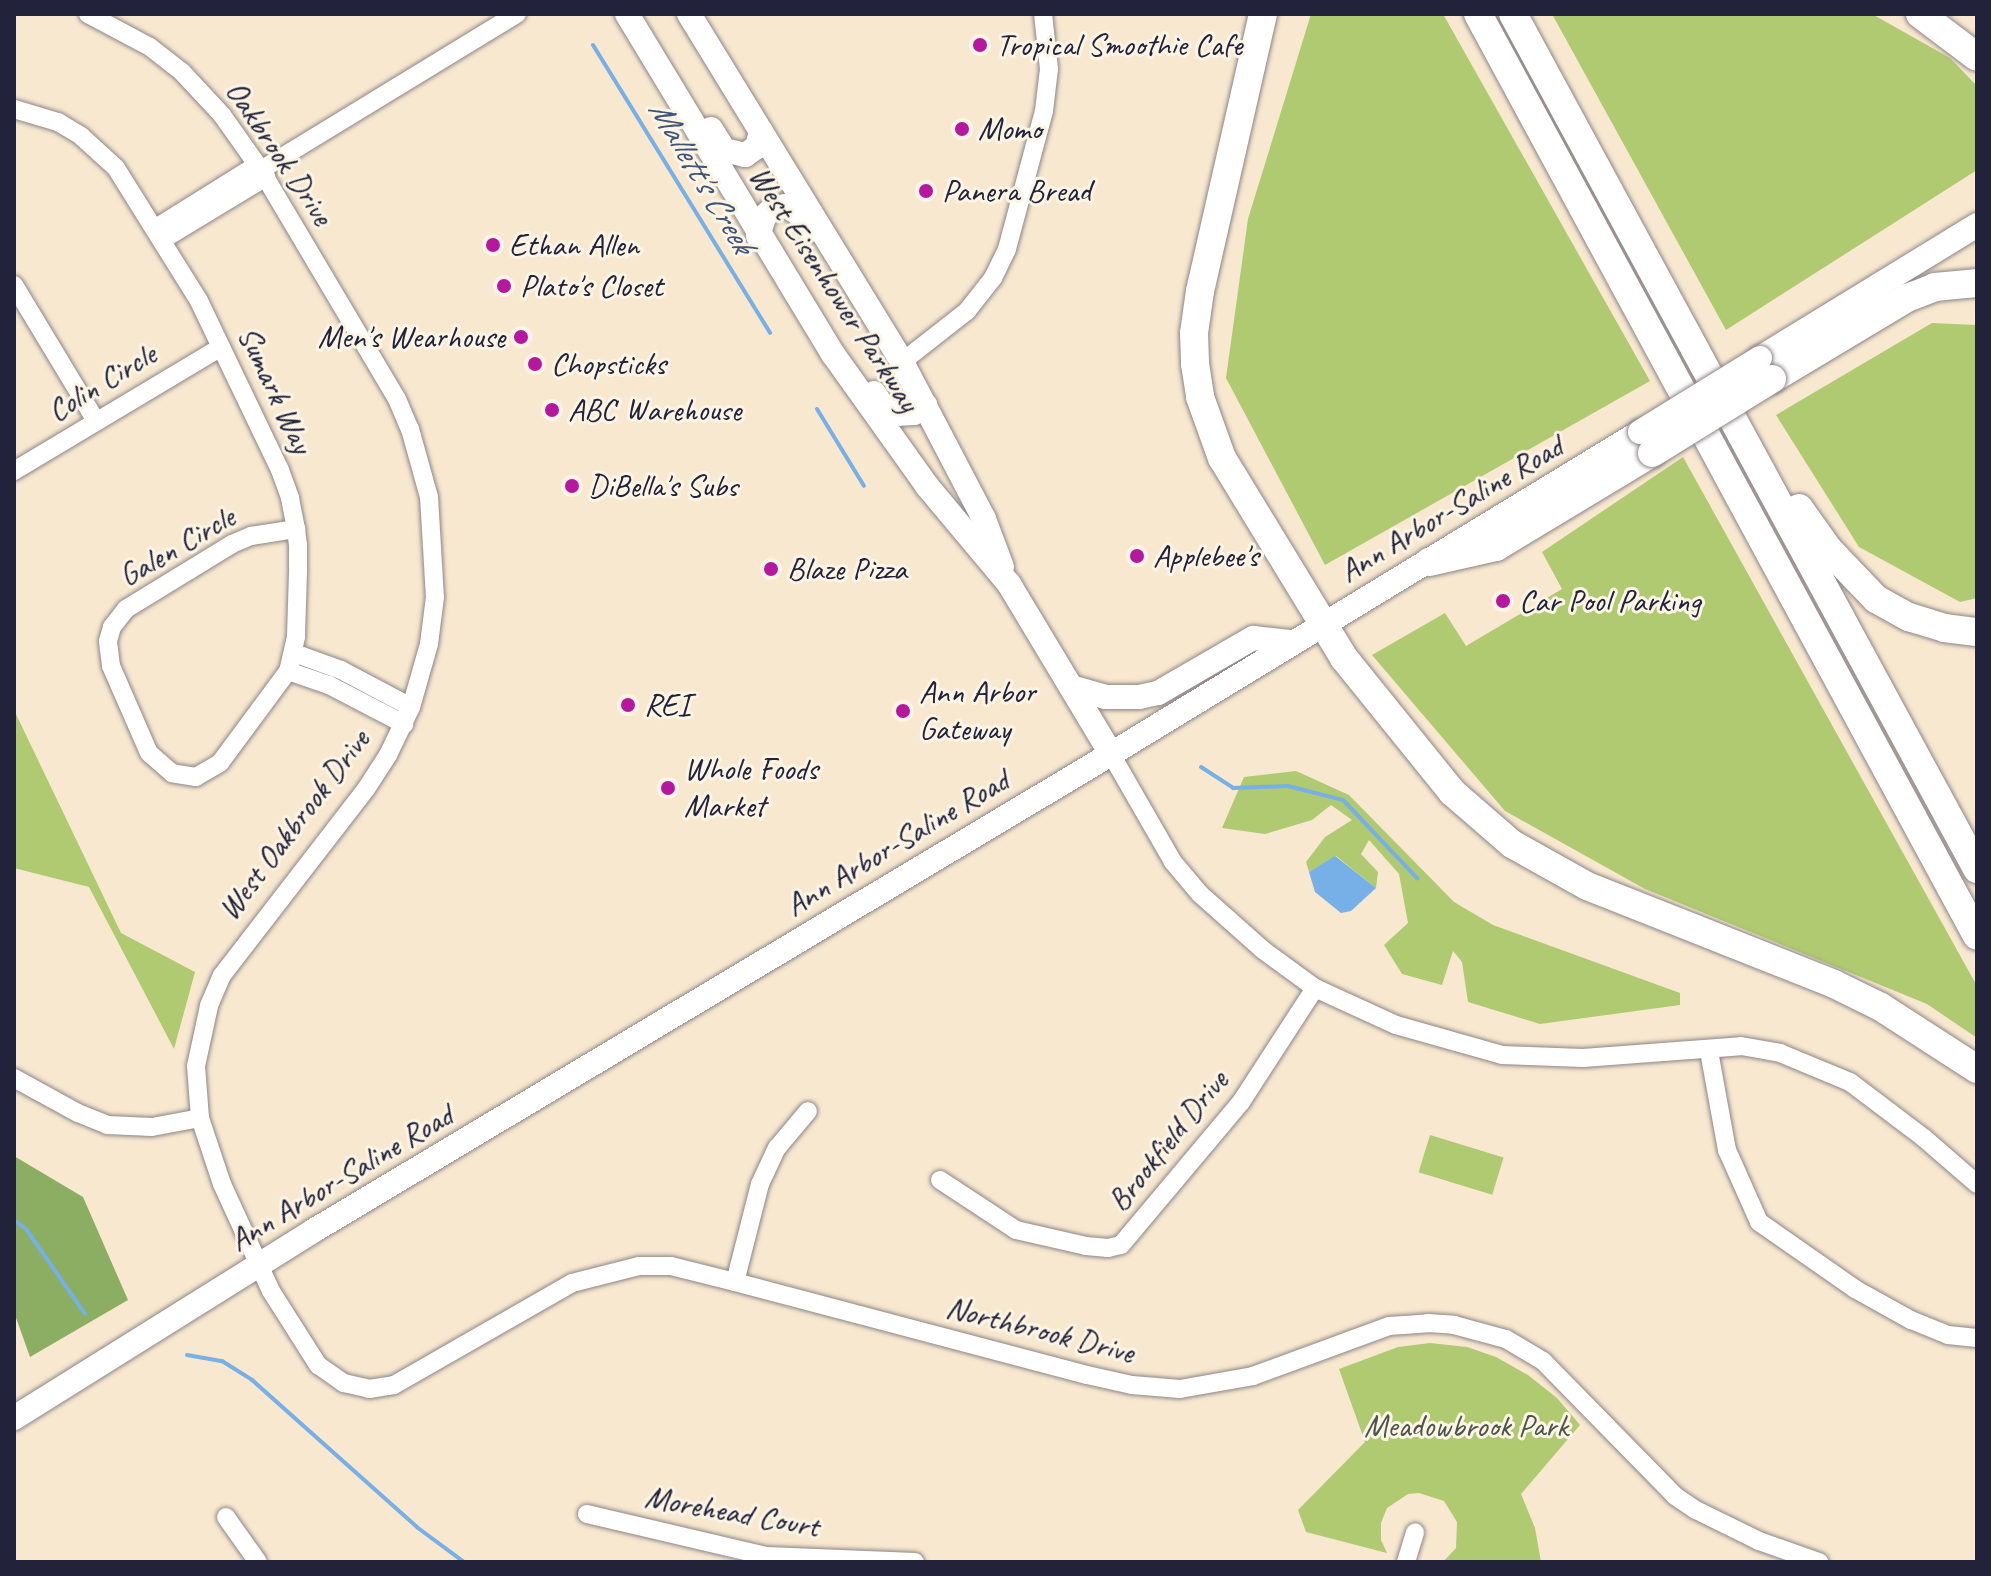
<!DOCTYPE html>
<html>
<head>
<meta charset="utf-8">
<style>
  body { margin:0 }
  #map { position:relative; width:1991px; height:1576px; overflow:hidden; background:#f8e8d0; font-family:Caveat,sans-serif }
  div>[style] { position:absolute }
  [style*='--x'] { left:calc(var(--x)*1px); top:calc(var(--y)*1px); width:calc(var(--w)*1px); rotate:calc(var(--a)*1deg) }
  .green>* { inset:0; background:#afca70; transform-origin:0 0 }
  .forest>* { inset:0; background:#8bae62 }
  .water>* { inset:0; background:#76b0e7 }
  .stream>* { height:4px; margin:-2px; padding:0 2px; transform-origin:2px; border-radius:2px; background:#76b0e7 }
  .roads { filter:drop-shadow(0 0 2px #8d8586) drop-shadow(0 0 2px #8d8586) }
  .minor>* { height:18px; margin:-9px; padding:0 9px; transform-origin:9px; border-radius:9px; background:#fff }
  .major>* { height:24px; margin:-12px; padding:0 12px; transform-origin:12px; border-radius:12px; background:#fff }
  .highway>* { height:28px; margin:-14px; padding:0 14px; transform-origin:14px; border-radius:14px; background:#fff }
  .bridges { filter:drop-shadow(0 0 2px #8d8586) drop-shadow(0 0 2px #8d8586) }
  .major-bridge>* { height:24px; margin:-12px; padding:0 12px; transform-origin:12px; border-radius:12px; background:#fff }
  .highway-bridge>* { height:28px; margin:-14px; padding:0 14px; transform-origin:14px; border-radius:14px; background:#fff }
  .dots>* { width:22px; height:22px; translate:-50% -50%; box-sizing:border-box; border:4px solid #fcf5e5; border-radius:50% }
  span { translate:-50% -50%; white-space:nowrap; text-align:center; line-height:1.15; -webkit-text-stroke:6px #fcf5e5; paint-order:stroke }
  .poi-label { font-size:32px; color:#22223b }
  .left { translate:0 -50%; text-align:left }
  .right { translate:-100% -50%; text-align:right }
  .street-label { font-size:32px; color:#22223b }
  .park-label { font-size:32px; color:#4c544b }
  .water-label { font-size:34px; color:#3f5477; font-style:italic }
  .frame { position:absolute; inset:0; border:16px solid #22223b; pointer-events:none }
</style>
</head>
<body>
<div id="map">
  <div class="green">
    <div style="clip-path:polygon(1311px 14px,1443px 14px,1650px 381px,1325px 565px,1226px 378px,1248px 219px)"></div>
    <div style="clip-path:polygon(1552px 14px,1872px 14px,1950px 58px,1977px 86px,1977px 170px,1726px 330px)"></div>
    <div style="clip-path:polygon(1932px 323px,1977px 325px,1977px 598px,1960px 602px,1859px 547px,1776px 415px)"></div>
    <div style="clip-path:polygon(1683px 457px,1977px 986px,1977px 1038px,1927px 1004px,1645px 889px,1505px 811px,1372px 655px,1445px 613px,1466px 646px,1562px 589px,1542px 552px)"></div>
    <div style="clip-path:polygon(14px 710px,121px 933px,195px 972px,174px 1049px,89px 887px,14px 868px)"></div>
    <div style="clip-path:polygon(1296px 771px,1349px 795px,1454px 902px,1493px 925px,1680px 993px,1680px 1005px,1540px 1024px,1468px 1002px,1462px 962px,1453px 951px,1442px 985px,1402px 974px,1384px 945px,1408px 923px,1399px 874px,1369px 840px,1361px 854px,1378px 872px,1376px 888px,1336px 856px,1309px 872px,1306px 862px,1325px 837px,1352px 820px,1331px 805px,1312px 820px,1265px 834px,1222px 828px,1244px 777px)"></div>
    <div style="left:1430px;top:1135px;width:77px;height:39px;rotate:17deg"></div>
    <div style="clip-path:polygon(1430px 1343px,1467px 1347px,1496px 1357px,1528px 1375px,1557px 1398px,1580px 1425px,1521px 1494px,1535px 1528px,1541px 1562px,1443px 1562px,1456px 1548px,1457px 1522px,1444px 1501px,1419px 1493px,1408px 1494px,1387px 1508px,1381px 1523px,1381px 1540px,1387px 1553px,1306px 1532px,1298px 1510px,1365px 1442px,1339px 1369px,1398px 1347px)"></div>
  </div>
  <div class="forest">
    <div style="clip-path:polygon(14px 1156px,83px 1197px,128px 1300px,30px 1357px,14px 1312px)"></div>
  </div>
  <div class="water">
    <div style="clip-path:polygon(1335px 856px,1376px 888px,1351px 911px,1341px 913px,1315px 892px,1309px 872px)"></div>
  </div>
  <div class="stream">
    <div style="--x:593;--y:45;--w:338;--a:58.4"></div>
    <div style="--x:817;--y:409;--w:90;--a:58.6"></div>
    <div style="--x:1201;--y:767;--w:38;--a:33"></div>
    <div style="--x:1233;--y:788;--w:55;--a:-2.1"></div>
    <div style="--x:1288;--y:786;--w:57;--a:14.3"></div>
    <div style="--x:1343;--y:800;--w:108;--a:46.5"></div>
    <div style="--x:14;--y:1220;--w:15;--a:37"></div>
    <div style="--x:26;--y:1229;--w:103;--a:55.2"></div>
    <div style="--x:187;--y:1355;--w:36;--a:10"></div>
    <div style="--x:222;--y:1361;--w:36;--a:32"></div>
    <div style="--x:252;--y:1380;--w:222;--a:41.7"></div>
    <div style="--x:418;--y:1528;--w:57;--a:36.5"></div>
  </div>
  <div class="roads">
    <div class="minor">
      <div style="--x:88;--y:14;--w:70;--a:28"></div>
      <div style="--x:150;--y:47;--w:41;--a:38"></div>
      <div style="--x:182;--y:72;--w:59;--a:47.1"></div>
      <div style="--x:222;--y:115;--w:67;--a:54.7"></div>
      <div style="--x:261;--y:170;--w:266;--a:59.3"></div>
      <div style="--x:397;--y:399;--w:33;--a:67"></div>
      <div style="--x:410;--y:429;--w:71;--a:74.4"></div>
      <div style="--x:429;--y:497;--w:100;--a:86.6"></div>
      <div style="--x:435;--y:597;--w:47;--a:97.3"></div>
      <div style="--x:429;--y:644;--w:66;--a:105.9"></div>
      <div style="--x:411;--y:707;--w:53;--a:115.6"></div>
      <div style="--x:388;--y:755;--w:40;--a:122.9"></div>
      <div style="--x:366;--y:789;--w:235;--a:127.7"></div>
      <div style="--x:222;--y:975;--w:34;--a:113"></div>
      <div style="--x:209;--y:1006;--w:61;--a:102.2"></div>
      <div style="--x:196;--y:1066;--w:52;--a:85.6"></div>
      <div style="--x:200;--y:1118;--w:70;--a:71.6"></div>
      <div style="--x:222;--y:1184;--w:118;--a:65.4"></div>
      <div style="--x:271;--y:1291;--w:88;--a:57.6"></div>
      <div style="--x:318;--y:1365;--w:32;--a:35"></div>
      <div style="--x:344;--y:1383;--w:26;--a:13"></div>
      <div style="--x:369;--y:1389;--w:25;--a:-9"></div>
      <div style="--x:394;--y:1385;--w:205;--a:-29.8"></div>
      <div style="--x:572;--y:1283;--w:69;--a:-14.2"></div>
      <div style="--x:639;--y:1266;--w:32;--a:0"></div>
      <div style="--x:671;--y:1266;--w:66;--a:14"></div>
      <div style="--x:735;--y:1282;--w:364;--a:14.8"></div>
      <div style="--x:1087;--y:1375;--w:46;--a:12.5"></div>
      <div style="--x:1132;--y:1385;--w:48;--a:4.8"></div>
      <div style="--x:1180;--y:1389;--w:74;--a:-10.1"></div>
      <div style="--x:1253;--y:1376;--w:145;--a:-20.2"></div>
      <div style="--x:1389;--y:1326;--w:39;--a:-4"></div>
      <div style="--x:1428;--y:1323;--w:26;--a:4"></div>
      <div style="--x:1454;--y:1325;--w:54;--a:15.1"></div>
      <div style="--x:1506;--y:1339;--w:43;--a:30.7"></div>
      <div style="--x:1543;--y:1361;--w:189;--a:45.6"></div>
      <div style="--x:1675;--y:1496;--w:25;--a:34"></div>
      <div style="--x:1696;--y:1510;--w:70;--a:26.2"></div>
      <div style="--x:1759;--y:1541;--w:64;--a:19.3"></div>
      <div style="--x:14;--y:109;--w:46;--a:16.5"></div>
      <div style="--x:58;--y:122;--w:27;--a:31"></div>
      <div style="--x:81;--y:136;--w:47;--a:42.4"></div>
      <div style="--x:116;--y:168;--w:157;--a:58"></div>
      <div style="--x:199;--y:301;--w:187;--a:64.4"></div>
      <div style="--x:280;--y:470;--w:30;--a:70"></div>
      <div style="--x:290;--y:498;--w:32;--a:79"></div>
      <div style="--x:296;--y:529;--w:16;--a:83"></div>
      <div style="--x:298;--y:545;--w:27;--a:90"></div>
      <div style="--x:298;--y:572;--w:65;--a:91.8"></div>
      <div style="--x:296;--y:637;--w:35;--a:103"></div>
      <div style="--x:288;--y:671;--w:114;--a:126.5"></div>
      <div style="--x:220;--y:763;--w:28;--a:150"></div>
      <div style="--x:196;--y:777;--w:24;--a:-171"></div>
      <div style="--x:172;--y:773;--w:30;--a:-139"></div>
      <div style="--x:149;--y:753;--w:95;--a:-113.6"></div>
      <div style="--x:111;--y:666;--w:25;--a:-97"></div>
      <div style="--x:108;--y:641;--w:15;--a:-74"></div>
      <div style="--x:112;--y:627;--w:23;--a:-52"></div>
      <div style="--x:126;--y:609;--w:124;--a:-31.5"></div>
      <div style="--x:232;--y:544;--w:21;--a:-23"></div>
      <div style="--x:251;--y:536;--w:46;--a:-8.8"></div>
      <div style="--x:261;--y:170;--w:300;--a:-31.4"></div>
      <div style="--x:156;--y:228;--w:119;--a:-32"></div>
      <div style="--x:162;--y:240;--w:122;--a:-31.2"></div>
      <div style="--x:14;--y:285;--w:159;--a:58.9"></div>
      <div style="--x:902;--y:362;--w:83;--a:-38.1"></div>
      <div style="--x:967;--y:311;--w:42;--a:-51.8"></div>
      <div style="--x:993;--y:278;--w:32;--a:-64"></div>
      <div style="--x:1007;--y:249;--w:143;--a:-75"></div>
      <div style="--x:1044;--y:111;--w:42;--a:-83.2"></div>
      <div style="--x:1049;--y:69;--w:55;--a:-96.2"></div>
      <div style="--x:14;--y:471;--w:241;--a:-30.9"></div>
      <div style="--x:294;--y:653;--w:50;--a:19.9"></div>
      <div style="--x:341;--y:670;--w:79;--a:27.9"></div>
      <div style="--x:288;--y:671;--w:43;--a:18.9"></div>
      <div style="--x:329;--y:685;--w:85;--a:27.5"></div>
      <div style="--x:1111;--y:754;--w:125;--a:60.1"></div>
      <div style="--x:1173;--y:862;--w:42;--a:49.8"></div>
      <div style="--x:1200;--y:894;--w:84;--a:41.6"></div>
      <div style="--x:1263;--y:950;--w:64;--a:36.2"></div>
      <div style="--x:1315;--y:988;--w:89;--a:24.6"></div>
      <div style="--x:1396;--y:1025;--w:110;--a:15.8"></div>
      <div style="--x:1502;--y:1055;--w:81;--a:2.1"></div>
      <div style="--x:1583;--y:1058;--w:158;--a:-4.3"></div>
      <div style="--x:1741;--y:1046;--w:40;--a:10"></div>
      <div style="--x:1780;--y:1053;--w:76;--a:22.5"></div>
      <div style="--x:1850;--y:1082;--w:93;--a:37.1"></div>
      <div style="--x:1924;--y:1138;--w:70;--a:41"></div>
      <div style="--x:1709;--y:1051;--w:101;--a:79.7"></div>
      <div style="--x:1727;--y:1150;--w:79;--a:66"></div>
      <div style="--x:1759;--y:1222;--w:117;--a:34.9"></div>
      <div style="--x:1855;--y:1289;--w:64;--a:29"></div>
      <div style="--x:1911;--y:1320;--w:40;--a:22"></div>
      <div style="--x:1948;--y:1335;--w:29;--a:6"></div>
      <div style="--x:14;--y:1078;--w:73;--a:28.7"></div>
      <div style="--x:78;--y:1113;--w:31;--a:22"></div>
      <div style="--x:107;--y:1125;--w:45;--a:2.5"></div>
      <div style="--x:152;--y:1127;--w:49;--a:-10.6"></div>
      <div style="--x:940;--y:1180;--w:91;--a:33.3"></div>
      <div style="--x:1016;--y:1230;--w:72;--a:12.9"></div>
      <div style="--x:1086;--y:1246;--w:22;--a:5"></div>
      <div style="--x:1108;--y:1248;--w:13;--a:-13"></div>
      <div style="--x:1121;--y:1245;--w:187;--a:-50"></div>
      <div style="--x:1241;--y:1102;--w:136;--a:-57"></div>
      <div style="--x:735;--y:1282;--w:101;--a:-75.7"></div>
      <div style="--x:760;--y:1184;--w:40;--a:-65"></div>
      <div style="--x:777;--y:1148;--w:48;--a:-50"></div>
      <div style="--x:587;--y:1514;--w:184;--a:13.2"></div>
      <div style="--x:766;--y:1556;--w:149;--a:2.3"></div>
      <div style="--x:226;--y:1517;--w:55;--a:54.6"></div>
      <div style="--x:1406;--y:1562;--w:31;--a:-73"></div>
    </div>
    <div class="major">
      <div style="--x:627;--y:14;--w:398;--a:58.8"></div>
      <div style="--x:833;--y:354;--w:162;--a:54.5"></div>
      <div style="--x:927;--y:486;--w:128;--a:50.1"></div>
      <div style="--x:1009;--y:584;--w:198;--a:59"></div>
      <div style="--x:689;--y:14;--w:408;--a:58.5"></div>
      <div style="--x:902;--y:362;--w:177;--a:62.4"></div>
      <div style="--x:984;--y:519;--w:51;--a:69.4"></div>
      <div style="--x:711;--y:129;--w:25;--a:58"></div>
      <div style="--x:724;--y:150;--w:22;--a:13"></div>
      <div style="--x:745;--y:155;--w:14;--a:-34"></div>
      <div style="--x:757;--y:147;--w:16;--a:-76"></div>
      <div style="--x:758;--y:236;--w:20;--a:-72"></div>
      <div style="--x:764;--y:217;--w:13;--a:-45"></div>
      <div style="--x:773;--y:208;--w:13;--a:-9"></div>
      <div style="--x:786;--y:206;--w:13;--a:29"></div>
      <div style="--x:797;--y:212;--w:23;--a:50"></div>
      <div style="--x:1760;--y:358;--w:255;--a:-31.5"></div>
      <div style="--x:874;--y:393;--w:20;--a:57"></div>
      <div style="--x:885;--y:410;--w:12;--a:20"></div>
      <div style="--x:896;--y:414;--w:18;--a:-3"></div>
      <div style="--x:914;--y:413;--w:14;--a:-36"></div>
      <div style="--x:1071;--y:687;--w:35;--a:16"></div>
      <div style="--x:1105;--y:697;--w:34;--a:0"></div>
      <div style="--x:1139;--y:697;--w:19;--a:-12"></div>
      <div style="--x:1158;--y:693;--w:110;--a:-30.1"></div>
      <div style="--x:1253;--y:638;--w:39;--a:6"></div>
      <div style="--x:14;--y:1418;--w:353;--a:-32"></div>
      <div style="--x:313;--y:1231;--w:930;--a:-30.87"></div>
      <div style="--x:1111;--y:754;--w:619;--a:-31.33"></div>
    </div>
    <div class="highway">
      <div style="--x:1263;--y:14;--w:284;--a:102.8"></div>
      <div style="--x:1200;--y:291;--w:42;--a:98.1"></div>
      <div style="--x:1194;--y:333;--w:31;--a:88"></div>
      <div style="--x:1195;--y:364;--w:33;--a:81"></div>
      <div style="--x:1200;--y:397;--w:65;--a:70.2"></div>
      <div style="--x:1222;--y:458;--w:234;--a:58.6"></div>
      <div style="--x:1344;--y:658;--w:172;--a:51.1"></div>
      <div style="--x:1452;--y:792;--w:79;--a:40.9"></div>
      <div style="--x:1512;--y:844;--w:86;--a:29.2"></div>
      <div style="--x:1587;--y:886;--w:266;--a:21.6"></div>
      <div style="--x:1834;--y:984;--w:52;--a:26.1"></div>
      <div style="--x:1881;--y:1007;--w:114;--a:32.9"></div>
      <div style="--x:1478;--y:14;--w:1048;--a:61.58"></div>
      <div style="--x:1513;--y:14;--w:973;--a:61.51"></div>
      <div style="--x:1920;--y:14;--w:71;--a:37"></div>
      <div style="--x:1772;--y:379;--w:157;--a:-31"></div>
      <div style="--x:1907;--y:298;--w:30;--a:-21"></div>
      <div style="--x:1935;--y:287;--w:42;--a:-5.4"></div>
      <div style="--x:1799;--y:508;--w:52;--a:54.5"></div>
      <div style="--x:1829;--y:550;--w:68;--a:46.2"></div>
      <div style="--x:1876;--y:599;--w:38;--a:29"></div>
      <div style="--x:1909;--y:617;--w:37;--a:17"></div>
      <div style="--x:1944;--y:628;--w:33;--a:7"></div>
      <div style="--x:1429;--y:562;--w:69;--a:-12.6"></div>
      <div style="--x:1496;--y:547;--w:182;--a:-31.1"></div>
    </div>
  </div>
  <div class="bridges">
    <div class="major-bridge">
      <div style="--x:1640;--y:432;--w:141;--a:-31.7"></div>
    </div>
    <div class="highway-bridge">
      <div style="--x:1652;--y:453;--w:141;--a:-31.7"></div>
    </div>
  </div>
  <div class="dots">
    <div style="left:980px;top:45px;background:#b5179e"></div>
    <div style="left:962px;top:129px;background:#b5179e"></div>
    <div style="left:926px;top:191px;background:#b5179e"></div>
    <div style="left:493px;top:245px;background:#b5179e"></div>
    <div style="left:504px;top:286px;background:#b5179e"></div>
    <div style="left:521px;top:337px;background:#b5179e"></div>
    <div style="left:535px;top:364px;background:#b5179e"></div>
    <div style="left:552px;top:410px;background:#b5179e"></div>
    <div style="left:572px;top:486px;background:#b5179e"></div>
    <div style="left:1137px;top:556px;background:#b5179e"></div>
    <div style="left:771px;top:569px;background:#b5179e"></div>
    <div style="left:1503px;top:601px;background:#b5179e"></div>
    <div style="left:628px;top:705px;background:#b5179e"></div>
    <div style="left:903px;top:711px;background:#b5179e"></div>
    <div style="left:668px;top:788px;background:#b5179e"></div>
  </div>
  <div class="poi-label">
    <span class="left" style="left:996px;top:45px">Tropical Smoothie Cafe</span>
    <span class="left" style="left:978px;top:129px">Momo</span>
    <span class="left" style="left:942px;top:191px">Panera Bread</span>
    <span class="left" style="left:509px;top:245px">Ethan Allen</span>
    <span class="left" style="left:520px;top:286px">Plato's Closet</span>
    <span class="right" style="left:505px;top:337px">Men's Wearhouse</span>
    <span class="left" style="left:551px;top:364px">Chopsticks</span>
    <span class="left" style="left:568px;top:410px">ABC Warehouse</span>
    <span class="left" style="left:588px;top:486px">DiBella's Subs</span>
    <span class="left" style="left:1153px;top:556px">Applebee's</span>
    <span class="left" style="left:787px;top:569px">Blaze Pizza</span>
    <span class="left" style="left:1519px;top:601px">Car Pool Parking</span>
    <span class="left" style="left:919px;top:711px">Ann Arbor<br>Gateway</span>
    <span class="left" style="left:644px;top:705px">REI</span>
    <span class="left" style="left:684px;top:788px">Whole Foods<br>Market</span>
  </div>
  <div class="street-label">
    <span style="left:279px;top:153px;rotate:56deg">Oakbrook Drive</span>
    <span style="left:834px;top:289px;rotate:57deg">West Eisenhower Parkway</span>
    <span style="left:102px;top:383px;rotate:-31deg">Colin Circle</span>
    <span style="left:275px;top:390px;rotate:65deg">Sumark Way</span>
    <span style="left:1451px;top:509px;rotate:-31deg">Ann Arbor-Saline Road</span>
    <span style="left:177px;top:547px;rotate:-30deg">Galen Circle</span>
    <span style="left:294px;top:825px;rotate:-53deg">West Oakbrook Drive</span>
    <span style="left:897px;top:843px;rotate:-31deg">Ann Arbor-Saline Road</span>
    <span style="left:1168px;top:1141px;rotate:-51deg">Brookfield Drive</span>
    <span style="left:341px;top:1178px;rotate:-31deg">Ann Arbor-Saline Road</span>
    <span style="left:1040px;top:1330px;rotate:14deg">Northbrook Drive</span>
    <span style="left:732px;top:1512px;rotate:10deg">Morehead Court</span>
  </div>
  <div class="park-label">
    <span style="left:1466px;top:1426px">Meadowbrook Park</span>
  </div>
  <div class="water-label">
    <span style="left:702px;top:176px;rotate:59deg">Mallett's Creek</span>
  </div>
  <div class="frame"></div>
</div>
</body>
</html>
